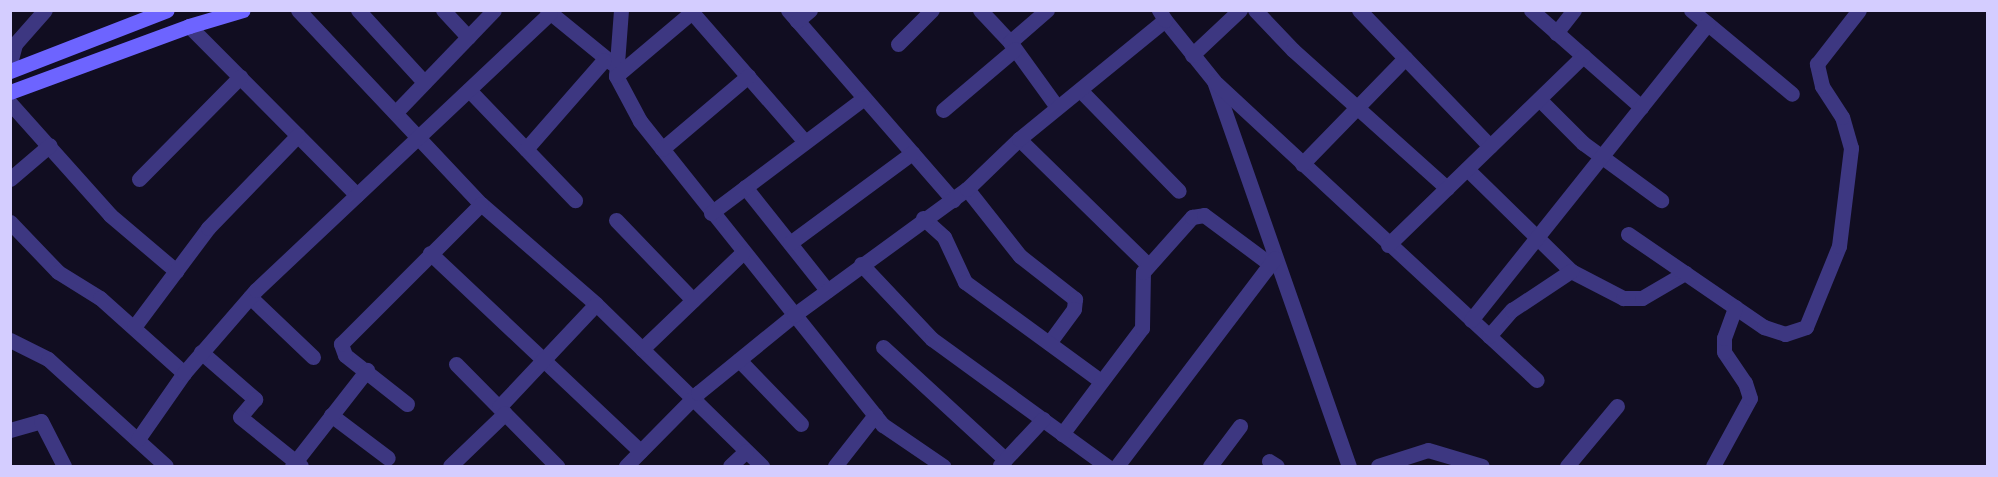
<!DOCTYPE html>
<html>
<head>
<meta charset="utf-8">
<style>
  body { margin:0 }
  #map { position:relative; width:1998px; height:477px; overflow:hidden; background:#110d21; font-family:"DejaVu Sans",sans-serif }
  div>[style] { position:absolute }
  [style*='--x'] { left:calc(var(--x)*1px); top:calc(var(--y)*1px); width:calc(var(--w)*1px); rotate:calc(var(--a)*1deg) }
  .street>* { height:15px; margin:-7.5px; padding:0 7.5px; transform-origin:7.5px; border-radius:7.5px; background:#3d3781 }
  .secondary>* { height:15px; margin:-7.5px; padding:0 7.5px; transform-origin:7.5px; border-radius:7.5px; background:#6d64ff }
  span { translate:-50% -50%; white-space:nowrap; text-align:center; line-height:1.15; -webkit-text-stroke:4.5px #110d21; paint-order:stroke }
  .frame { position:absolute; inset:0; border:12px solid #d4cdff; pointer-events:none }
</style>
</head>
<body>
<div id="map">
  <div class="street">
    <div style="--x:298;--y:10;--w:267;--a:46.7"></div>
    <div style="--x:481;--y:204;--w:152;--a:41"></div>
    <div style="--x:596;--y:304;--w:232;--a:44.3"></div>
    <div style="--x:358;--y:10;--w:98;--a:47.5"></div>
    <div style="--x:443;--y:10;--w:37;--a:47"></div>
    <div style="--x:547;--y:10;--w:84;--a:39.2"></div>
    <div style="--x:621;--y:10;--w:66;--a:94.3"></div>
    <div style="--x:616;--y:76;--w:51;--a:61.9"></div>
    <div style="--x:640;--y:121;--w:389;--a:51.4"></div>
    <div style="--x:883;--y:425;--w:73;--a:34.3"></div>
    <div style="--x:690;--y:10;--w:175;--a:48.9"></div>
    <div style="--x:788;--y:10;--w:252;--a:49"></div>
    <div style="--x:980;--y:10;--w:44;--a:46.8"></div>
    <div style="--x:1010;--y:42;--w:80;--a:54.1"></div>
    <div style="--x:1255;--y:10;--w:55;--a:46.5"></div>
    <div style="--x:1293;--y:50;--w:207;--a:41.9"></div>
    <div style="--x:1359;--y:10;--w:189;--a:46.1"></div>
    <div style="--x:1531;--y:10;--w:147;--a:41.4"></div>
    <div style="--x:1691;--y:10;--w:131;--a:39.7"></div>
    <div style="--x:1165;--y:20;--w:78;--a:51.2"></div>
    <div style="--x:1214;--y:81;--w:408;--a:70.7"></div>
    <div style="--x:797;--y:21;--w:17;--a:-40"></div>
    <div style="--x:189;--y:26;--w:238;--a:45.2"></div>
    <div style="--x:1556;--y:33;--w:29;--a:-52"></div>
    <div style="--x:1010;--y:42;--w:49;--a:-40.9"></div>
    <div style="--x:898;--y:44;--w:48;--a:-45"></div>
    <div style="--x:1192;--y:55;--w:66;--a:-43.2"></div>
    <div style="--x:10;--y:63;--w:20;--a:-75"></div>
    <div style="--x:15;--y:44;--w:45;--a:-48.6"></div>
    <div style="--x:616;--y:76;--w:102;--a:-40.2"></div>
    <div style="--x:1216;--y:83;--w:437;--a:42.8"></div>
    <div style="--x:469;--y:90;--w:153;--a:46.1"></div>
    <div style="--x:1080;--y:90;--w:141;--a:45.6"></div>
    <div style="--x:1539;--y:99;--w:62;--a:45"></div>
    <div style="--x:1583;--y:143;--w:97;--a:36.2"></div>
    <div style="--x:10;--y:103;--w:150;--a:48.2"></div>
    <div style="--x:110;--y:215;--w:87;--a:40.3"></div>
    <div style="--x:943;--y:110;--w:94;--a:-40.3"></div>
    <div style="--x:396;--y:112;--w:141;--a:-46.1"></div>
    <div style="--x:1019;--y:139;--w:180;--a:44.3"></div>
    <div style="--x:526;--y:149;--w:118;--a:-48.8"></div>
    <div style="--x:662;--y:149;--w:113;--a:-40.3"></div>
    <div style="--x:1302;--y:164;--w:148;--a:-45.8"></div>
    <div style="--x:1467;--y:169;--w:146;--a:44.4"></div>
    <div style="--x:1571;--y:271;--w:59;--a:27.4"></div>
    <div style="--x:1623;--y:298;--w:19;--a:0"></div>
    <div style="--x:1642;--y:298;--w:50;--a:-30.2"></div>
    <div style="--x:10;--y:179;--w:52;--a:-40.4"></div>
    <div style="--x:139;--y:179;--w:144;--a:-45.3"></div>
    <div style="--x:745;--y:187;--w:132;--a:51.5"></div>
    <div style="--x:967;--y:189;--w:85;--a:51.7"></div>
    <div style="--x:1020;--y:256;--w:70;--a:38"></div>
    <div style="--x:1075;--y:299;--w:10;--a:96"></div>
    <div style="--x:1074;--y:309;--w:42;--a:126.3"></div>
    <div style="--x:711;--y:213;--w:191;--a:-36.9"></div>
    <div style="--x:923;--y:218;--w:28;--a:42"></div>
    <div style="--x:944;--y:237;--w:50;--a:65"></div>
    <div style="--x:965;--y:282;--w:168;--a:36.1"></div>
    <div style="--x:616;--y:220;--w:111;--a:46.1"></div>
    <div style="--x:10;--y:222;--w:69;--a:46.2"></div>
    <div style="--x:58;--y:272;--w:49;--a:31.8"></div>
    <div style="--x:100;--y:298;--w:113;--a:41.8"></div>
    <div style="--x:1628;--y:234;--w:165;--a:34.4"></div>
    <div style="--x:1764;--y:327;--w:22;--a:18"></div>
    <div style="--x:1785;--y:334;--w:22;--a:-18"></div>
    <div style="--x:1806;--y:327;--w:87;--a:-67.8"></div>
    <div style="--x:1839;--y:246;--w:99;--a:-83"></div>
    <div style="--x:1851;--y:148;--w:32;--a:-106"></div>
    <div style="--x:1842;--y:117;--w:37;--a:-123"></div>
    <div style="--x:1822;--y:86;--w:23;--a:-103"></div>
    <div style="--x:1817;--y:64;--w:68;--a:-52.1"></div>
    <div style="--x:790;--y:243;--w:152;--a:-36.4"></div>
    <div style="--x:1388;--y:245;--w:272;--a:-44.1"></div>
    <div style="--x:430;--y:253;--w:289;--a:43.3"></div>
    <div style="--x:861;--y:264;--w:103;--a:46.6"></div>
    <div style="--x:932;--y:339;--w:216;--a:36"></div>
    <div style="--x:250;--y:297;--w:87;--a:43.6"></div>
    <div style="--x:1471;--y:320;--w:379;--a:-51.4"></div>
    <div style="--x:134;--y:327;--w:124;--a:-53.2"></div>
    <div style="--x:208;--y:228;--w:129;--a:-45.9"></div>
    <div style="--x:1489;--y:336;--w:35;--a:-49"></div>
    <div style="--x:1512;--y:310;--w:71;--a:-33.5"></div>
    <div style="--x:10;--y:340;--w:42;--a:26.6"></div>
    <div style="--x:48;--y:359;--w:159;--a:42.2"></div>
    <div style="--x:883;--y:347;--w:166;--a:42.6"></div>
    <div style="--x:642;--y:349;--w:139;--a:-43.8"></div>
    <div style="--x:201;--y:352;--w:72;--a:41"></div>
    <div style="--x:255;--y:399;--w:23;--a:130"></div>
    <div style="--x:240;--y:417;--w:78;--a:38.8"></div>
    <div style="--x:739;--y:360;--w:89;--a:45.9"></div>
    <div style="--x:456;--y:364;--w:144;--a:45.3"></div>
    <div style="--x:407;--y:404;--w:79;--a:-141.7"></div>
    <div style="--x:345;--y:355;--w:12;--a:-110"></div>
    <div style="--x:341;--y:344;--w:198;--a:-45"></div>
    <div style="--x:499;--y:407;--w:141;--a:-46.7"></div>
    <div style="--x:331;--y:415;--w:71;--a:37"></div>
    <div style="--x:10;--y:430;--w:32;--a:-16"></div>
    <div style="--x:41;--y:421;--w:51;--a:62.9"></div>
    <div style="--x:1062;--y:434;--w:133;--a:-53"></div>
    <div style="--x:1142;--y:328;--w:56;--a:-89"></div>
    <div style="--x:1143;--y:272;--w:74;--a:-48.3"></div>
    <div style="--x:1192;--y:217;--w:12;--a:-9"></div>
    <div style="--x:1204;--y:215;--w:82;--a:36.6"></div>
    <div style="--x:138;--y:439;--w:80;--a:-55.1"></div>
    <div style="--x:184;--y:373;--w:110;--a:-49.1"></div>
    <div style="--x:256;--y:290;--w:404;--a:-43.3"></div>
    <div style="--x:1269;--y:461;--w:9;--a:32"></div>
    <div style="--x:1000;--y:465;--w:63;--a:-46.9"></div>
    <div style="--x:292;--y:466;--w:122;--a:-52"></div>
    <div style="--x:450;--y:466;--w:76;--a:-43.9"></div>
    <div style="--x:626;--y:466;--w:103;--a:-45.4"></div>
    <div style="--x:698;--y:393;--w:124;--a:-39.1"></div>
    <div style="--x:794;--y:315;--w:214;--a:-36.1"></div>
    <div style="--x:967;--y:189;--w:72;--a:-43.9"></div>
    <div style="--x:1019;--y:139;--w:188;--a:-39.2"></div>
    <div style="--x:1165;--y:20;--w:12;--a:-121"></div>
    <div style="--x:730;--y:466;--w:22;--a:-43"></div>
    <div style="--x:835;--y:466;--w:65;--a:-51.9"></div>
    <div style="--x:1117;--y:466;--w:261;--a:-52.8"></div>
    <div style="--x:1210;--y:466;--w:50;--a:-53.1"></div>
    <div style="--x:1378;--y:466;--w:52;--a:-17.7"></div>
    <div style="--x:1428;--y:450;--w:56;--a:16.5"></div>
    <div style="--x:1567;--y:466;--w:78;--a:-50.2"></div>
    <div style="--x:1713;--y:466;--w:77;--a:-61.4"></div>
    <div style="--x:1750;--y:398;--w:16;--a:-108"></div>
    <div style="--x:1745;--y:383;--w:37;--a:-124"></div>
    <div style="--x:1724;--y:352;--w:14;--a:-90"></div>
    <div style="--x:1724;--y:338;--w:33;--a:-70"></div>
  </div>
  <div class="secondary">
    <div style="--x:10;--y:71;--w:168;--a:-21.2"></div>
    <div style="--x:10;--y:92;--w:191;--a:-20.2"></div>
    <div style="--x:189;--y:26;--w:56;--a:-16.5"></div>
  </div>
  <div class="frame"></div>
</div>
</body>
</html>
